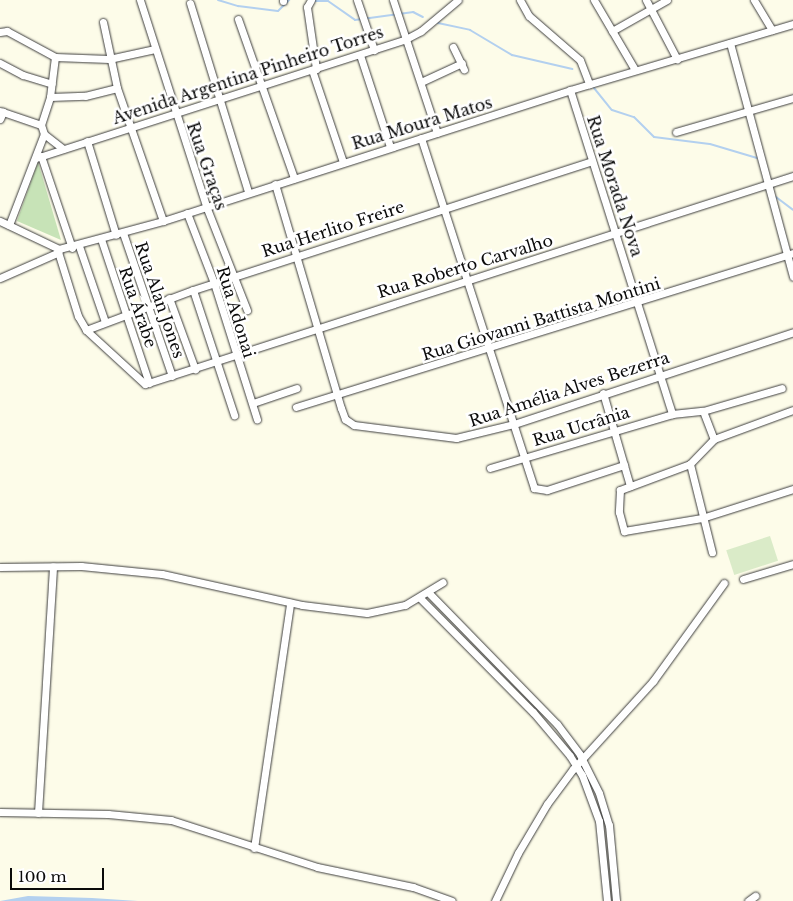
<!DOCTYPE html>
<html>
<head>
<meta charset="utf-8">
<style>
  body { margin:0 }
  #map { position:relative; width:793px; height:901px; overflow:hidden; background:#fdfce9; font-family:"Libre Baskerville",serif }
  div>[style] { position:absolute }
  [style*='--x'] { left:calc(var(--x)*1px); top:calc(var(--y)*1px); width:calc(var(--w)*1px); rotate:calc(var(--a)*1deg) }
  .green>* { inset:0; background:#c7e3b7 }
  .pitch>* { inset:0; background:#daebc8; transform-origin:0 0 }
  .water>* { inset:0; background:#b3d0ef }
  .stream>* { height:2px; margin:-1px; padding:0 1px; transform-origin:1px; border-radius:1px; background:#b3d0ef }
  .roads { filter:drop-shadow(0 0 1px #3d3d3d) drop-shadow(0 0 1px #3d3d3d) }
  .minor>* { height:7px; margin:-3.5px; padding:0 3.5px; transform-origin:3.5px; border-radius:3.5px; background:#fff }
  span { translate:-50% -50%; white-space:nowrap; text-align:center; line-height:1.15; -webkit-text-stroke:5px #fff; paint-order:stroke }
  .street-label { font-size:16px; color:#0a0a0a }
  .scale { position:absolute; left:10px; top:868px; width:94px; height:22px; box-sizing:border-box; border:2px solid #0a0a0a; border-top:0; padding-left:6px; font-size:15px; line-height:18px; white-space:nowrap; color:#0a0a0a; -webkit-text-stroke:4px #fff; paint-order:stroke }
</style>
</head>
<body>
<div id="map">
  <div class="green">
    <div style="clip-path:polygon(38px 162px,61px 240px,17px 221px)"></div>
  </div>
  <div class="pitch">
    <div style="left:770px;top:536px;width:26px;height:46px;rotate:72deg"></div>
  </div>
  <div class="water">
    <div style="clip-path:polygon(28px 896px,92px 898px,138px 901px,0 901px)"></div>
  </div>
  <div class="stream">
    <div style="--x:218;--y:0;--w:21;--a:17"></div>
    <div style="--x:238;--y:6;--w:40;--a:7.1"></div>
    <div style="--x:278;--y:11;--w:16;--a:-45"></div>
    <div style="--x:314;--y:1;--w:14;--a:0"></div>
    <div style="--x:328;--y:1;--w:33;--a:35"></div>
    <div style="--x:355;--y:20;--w:59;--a:-7.9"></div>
    <div style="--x:413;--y:12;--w:11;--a:27"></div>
    <div style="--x:438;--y:23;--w:33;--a:12"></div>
    <div style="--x:470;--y:30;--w:49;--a:30.8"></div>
    <div style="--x:512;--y:55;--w:62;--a:13.1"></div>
    <div style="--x:594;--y:88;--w:28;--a:51"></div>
    <div style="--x:612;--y:110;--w:23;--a:18"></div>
    <div style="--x:634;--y:117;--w:28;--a:45"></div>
    <div style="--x:654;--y:137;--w:56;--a:7.1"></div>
    <div style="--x:710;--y:144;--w:49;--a:16.6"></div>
    <div style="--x:776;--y:197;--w:21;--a:37"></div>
  </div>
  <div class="roads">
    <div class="minor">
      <div style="--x:140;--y:0;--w:216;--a:72.2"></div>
      <div style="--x:206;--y:206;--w:112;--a:68.5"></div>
      <div style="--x:283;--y:0;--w:1;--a:90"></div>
      <div style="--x:311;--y:0;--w:8;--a:120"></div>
      <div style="--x:307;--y:7;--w:63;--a:81.7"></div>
      <div style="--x:357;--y:0;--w:53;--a:71.2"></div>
      <div style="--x:393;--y:0;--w:140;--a:71.7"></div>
      <div style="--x:520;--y:0;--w:18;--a:61"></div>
      <div style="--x:529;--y:16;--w:67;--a:40.8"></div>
      <div style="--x:580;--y:60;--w:26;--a:69"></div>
      <div style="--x:594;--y:0;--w:81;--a:59.6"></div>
      <div style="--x:646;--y:0;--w:67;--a:62.3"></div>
      <div style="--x:754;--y:0;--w:35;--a:59"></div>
      <div style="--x:190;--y:3;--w:198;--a:72.9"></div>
      <div style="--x:238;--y:19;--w:169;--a:70.6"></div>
      <div style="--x:103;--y:22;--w:67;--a:78"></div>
      <div style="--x:117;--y:88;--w:141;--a:70.9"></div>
      <div style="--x:612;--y:31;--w:63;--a:-29.4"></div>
      <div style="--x:0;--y:32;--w:7;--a:-8"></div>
      <div style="--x:7;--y:31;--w:55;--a:28.4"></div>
      <div style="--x:55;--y:57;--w:54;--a:2.1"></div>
      <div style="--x:109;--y:59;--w:47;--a:-12.3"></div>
      <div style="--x:730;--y:43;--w:242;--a:74.9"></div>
      <div style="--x:453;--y:47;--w:25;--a:64"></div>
      <div style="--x:360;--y:55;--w:97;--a:71.9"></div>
      <div style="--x:0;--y:63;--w:26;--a:28"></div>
      <div style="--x:23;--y:75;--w:30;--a:17"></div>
      <div style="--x:312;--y:70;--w:97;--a:71.4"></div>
      <div style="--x:421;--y:82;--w:45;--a:-24.9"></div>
      <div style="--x:570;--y:90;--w:340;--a:72.5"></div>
      <div style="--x:50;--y:97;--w:35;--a:-2"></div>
      <div style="--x:85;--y:96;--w:33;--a:-14"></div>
      <div style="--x:0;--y:111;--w:43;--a:18.9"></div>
      <div style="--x:0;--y:119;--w:8;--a:-67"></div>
      <div style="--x:41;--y:125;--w:29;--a:-72"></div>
      <div style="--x:50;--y:97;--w:40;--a:-82.9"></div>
      <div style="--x:676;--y:132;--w:122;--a:-16.2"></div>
      <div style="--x:44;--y:134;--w:24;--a:38"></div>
      <div style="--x:421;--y:138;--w:368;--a:72.1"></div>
      <div style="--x:534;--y:488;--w:13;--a:9"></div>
      <div style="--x:547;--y:490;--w:81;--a:-18"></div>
      <div style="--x:87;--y:141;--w:98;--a:72.9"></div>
      <div style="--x:41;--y:156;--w:97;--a:71.4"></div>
      <div style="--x:36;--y:158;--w:386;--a:-17.8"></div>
      <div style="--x:404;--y:40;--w:19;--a:-28"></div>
      <div style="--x:421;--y:31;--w:48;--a:-40"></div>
      <div style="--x:275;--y:184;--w:234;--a:73.6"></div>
      <div style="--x:341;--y:408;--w:12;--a:70"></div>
      <div style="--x:345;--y:419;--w:11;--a:34"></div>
      <div style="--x:354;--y:425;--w:103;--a:7.3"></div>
      <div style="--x:456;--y:438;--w:60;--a:-13.6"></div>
      <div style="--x:514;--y:424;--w:294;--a:-18.2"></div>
      <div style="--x:187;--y:213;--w:75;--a:68.9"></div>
      <div style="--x:214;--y:283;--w:143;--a:72.5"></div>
      <div style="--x:0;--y:221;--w:65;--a:25.4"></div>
      <div style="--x:9;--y:225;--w:97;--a:-69"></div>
      <div style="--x:44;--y:134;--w:9;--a:-108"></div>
      <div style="--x:123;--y:233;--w:151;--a:71.1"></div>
      <div style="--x:101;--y:239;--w:152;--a:71.6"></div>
      <div style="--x:79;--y:246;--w:80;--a:71.1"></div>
      <div style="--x:59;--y:249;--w:108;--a:-15.1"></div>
      <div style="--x:163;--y:221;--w:428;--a:-17.8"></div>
      <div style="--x:570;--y:90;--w:233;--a:-16.5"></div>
      <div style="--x:59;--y:255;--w:64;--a:72.7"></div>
      <div style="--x:78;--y:316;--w:16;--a:60"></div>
      <div style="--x:86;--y:330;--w:80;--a:42.5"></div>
      <div style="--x:145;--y:384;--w:681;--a:-17.8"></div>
      <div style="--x:0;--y:278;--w:64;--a:-23.8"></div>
      <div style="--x:193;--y:290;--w:132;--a:71.8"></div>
      <div style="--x:169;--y:298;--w:76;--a:69.9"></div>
      <div style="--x:86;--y:330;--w:114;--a:-20.5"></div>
      <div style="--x:193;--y:290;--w:419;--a:-17.9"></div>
      <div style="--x:603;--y:393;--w:97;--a:73.8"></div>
      <div style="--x:253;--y:403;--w:46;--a:-18.8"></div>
      <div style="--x:296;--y:407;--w:520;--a:-17.22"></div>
      <div style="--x:703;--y:411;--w:82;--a:-16.2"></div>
      <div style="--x:714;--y:439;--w:35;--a:134"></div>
      <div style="--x:690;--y:464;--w:75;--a:159.6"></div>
      <div style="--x:620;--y:490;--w:22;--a:93"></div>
      <div style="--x:619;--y:512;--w:20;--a:75"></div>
      <div style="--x:624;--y:531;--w:79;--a:-9.5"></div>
      <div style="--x:702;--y:518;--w:96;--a:-17.7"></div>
      <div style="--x:714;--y:439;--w:84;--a:-20.2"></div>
      <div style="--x:690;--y:464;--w:91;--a:76"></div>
      <div style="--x:490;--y:468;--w:190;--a:-16.5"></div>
      <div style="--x:672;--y:414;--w:31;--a:-6"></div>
      <div style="--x:703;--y:411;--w:30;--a:69"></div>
      <div style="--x:0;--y:567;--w:81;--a:-0.7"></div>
      <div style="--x:81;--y:566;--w:81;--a:5.6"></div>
      <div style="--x:162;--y:574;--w:143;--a:12.5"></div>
      <div style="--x:302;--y:605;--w:65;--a:7"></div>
      <div style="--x:367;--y:613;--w:39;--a:-12"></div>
      <div style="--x:405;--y:605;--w:44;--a:-31.2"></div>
      <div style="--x:743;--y:579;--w:52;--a:-16.7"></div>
      <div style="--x:428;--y:592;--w:185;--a:45.7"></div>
      <div style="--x:557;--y:724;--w:39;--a:53"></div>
      <div style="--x:580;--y:755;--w:42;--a:63.4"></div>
      <div style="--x:599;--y:793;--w:34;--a:73"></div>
      <div style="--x:609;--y:825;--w:76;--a:84.7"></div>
      <div style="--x:420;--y:598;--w:161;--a:45.3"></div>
      <div style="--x:533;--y:712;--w:57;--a:49.9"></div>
      <div style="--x:570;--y:756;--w:22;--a:58"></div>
      <div style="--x:582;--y:775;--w:49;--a:69.7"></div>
      <div style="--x:599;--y:821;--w:80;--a:84.3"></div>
      <div style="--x:0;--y:812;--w:108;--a:1.1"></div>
      <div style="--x:108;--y:814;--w:63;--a:5.4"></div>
      <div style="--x:171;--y:820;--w:153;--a:17.8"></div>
      <div style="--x:317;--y:867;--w:98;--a:11.8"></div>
      <div style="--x:413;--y:887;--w:41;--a:19.7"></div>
      <div style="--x:38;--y:813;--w:247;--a:-86.5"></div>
      <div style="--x:254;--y:848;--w:248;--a:-81.6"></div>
      <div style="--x:495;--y:901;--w:53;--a:-64.4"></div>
      <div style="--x:518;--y:853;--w:57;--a:-59.4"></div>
      <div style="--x:547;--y:804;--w:44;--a:-53.4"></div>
      <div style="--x:573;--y:769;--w:119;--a:-47.7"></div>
      <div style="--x:653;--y:681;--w:121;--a:-54.1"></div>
      <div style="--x:748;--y:901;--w:9;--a:-36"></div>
    </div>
  </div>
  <div class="street-label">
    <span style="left:248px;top:75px;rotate:-18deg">Avenida Argentina Pinheiro Torres</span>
    <span style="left:422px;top:123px;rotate:-17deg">Rua Moura Matos</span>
    <span style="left:207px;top:166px;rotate:71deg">Rua Graças</span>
    <span style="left:615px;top:186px;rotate:72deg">Rua Morada Nova</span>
    <span style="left:333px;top:229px;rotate:-18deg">Rua Herlito Freire</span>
    <span style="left:465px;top:266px;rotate:-17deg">Rua Roberto Carvalho</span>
    <span style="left:160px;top:300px;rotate:71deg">Rua Alan Jones</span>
    <span style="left:138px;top:307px;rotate:71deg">Rua Árabe</span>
    <span style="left:236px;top:312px;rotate:73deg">Rua Adonai</span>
    <span style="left:541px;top:319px;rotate:-17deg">Rua Giovanni Battista Montini</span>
    <span style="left:569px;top:389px;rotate:-18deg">Rua Amélia Alves Bezerra</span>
    <span style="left:581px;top:426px;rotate:-17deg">Rua Ucrânia</span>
  </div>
  <div class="scale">100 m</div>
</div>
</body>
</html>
